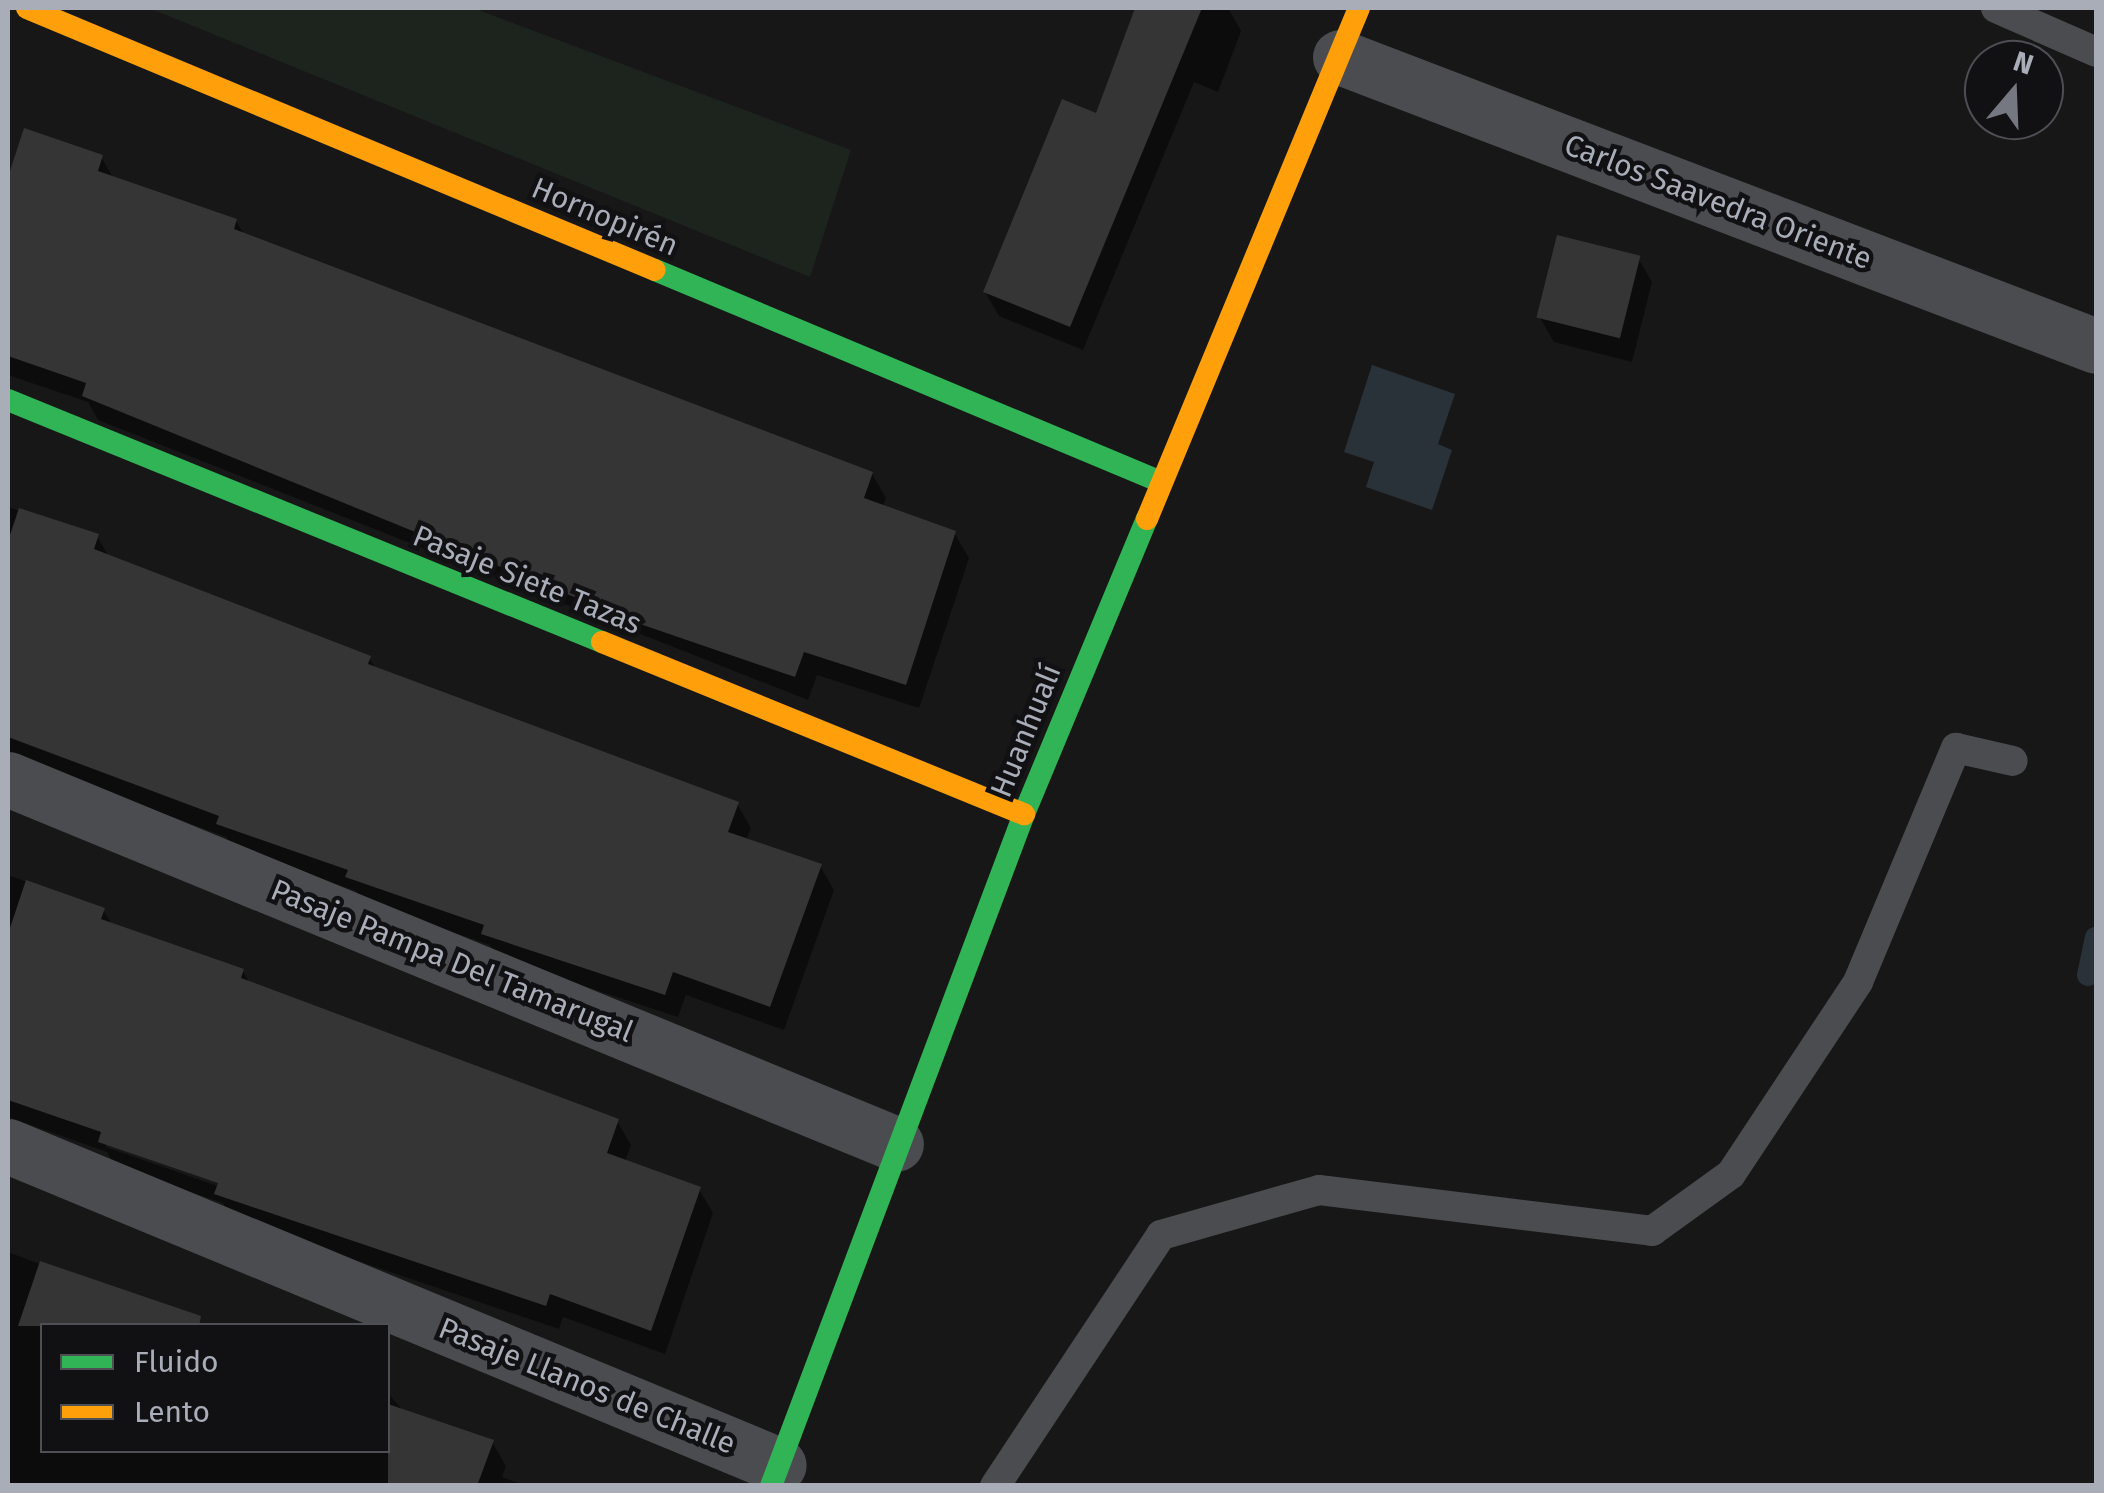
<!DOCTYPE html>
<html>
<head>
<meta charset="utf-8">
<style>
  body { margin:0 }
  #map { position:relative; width:2104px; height:1493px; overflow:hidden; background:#171717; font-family:"Fira Sans",sans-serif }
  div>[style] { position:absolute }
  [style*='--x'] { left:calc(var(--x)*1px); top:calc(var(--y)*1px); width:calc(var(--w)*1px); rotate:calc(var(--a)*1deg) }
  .green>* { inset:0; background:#1d241e }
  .water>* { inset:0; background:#2a3239 }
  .shadow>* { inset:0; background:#0007 }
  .stream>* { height:22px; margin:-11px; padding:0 11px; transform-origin:11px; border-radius:11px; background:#2a3239 }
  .building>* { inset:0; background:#353536; transform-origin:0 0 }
  .lane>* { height:30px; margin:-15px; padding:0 15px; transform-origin:15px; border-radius:15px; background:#4b4c50 }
  .street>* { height:55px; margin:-27.5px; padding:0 27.5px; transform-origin:27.5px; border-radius:27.5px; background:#4b4c50 }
  .fast>* { height:22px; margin:-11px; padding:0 11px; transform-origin:11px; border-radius:11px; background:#30b455 }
  .slow>* { height:22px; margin:-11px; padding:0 11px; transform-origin:11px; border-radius:11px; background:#ff9f0a }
  span { translate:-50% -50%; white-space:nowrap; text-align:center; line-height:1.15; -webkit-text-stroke:9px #111113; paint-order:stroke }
  .street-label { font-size:30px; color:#a8adb8 }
  .frame { position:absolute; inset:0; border:10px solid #a8adb8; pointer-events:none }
  .legend { position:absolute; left:40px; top:1323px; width:350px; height:130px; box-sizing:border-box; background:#111113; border:2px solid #4d4f55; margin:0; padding:12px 18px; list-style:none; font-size:30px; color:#a8adb8 }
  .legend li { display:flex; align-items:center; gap:20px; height:50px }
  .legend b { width:50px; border:2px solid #4d4f55 }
  .north { position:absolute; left:1964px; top:40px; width:100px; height:100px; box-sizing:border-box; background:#111113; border:2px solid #4d4f55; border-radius:50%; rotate:19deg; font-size:28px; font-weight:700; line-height:40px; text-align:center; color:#a8adb8 }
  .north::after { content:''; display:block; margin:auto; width:35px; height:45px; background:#757880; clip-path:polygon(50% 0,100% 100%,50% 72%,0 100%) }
</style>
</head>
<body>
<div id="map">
  <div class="green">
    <div style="clip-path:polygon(149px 8px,473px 8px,851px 150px,810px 277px)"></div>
  </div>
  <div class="water">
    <div style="clip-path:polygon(1372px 365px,1455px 394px,1438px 444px,1452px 450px,1432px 510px,1366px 487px,1374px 462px,1344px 452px)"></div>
  </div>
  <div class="shadow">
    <div style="clip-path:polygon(1138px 8px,1228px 8px,1241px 31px,1218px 92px,1194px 82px,1083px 350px,999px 316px,985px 292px,1097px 116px)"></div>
    <div style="clip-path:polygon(26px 131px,101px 157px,114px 179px,236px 221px,245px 236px,872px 474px,886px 498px,882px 507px,955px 534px,969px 558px,919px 708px,817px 675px,808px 700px,98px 420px,88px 402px,8px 375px,8px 185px)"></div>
    <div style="clip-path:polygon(1638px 258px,1652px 282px,1632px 362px,1554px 342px,1540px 318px)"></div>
    <div style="clip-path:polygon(8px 507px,97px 536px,109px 557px,369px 658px,376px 669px,737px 804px,751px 828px,746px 841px,820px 866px,834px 890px,784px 1030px,686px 995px,678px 1017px,498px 958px,490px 945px,362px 901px,356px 891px,233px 848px,226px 837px,8px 755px)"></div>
    <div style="clip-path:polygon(evenodd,8px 875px,103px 910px,113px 926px,243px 971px,250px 984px,617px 1121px,631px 1145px,625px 1162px,699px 1189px,713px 1213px,665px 1354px,563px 1317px,559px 1329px,231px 1218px,223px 1203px,115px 1166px,107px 1152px,8px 1117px,8px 875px,106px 1142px,231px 1185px,229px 1190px,106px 1147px,106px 1142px)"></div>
    <div style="clip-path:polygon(8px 1252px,205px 1326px,42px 1326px,42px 1450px,388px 1450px,388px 1393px,404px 1412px,492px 1442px,506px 1466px,502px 1477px,526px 1486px,8px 1486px)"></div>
  </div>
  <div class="stream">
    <div style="--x:2088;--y:975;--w:38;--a:-78"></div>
  </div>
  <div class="building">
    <div style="clip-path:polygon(1135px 8px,1202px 8px,1070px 327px,983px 292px,1062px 99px,1096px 113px)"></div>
    <div style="clip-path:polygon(24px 128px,103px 155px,98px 171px,237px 219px,234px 229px,873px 472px,864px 498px,956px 531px,906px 685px,804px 652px,795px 677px,643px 625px,82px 396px,86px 383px,8px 356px,8px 177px)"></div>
    <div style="left:1557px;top:235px;width:86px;height:85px;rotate:14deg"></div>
    <div style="clip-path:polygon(19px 508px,99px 534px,94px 549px,371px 656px,368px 664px,739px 802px,728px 832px,822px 864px,770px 1007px,673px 972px,665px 995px,481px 934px,484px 925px,345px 877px,348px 870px,216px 824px,219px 816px,8px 737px,8px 541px)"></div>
    <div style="clip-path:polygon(26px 880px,105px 908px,101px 919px,244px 969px,241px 978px,619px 1119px,607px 1153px,701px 1187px,651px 1331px,550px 1294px,546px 1306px,214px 1194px,218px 1183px,98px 1142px,101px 1132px,8px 1100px,8px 934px)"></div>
    <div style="clip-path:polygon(40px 1261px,201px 1316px,199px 1326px,18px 1326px)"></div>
    <div style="clip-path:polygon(388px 1404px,494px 1440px,477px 1486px,388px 1486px)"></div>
  </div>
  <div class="lane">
    <div style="--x:1996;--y:8;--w:109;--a:23.7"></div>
    <div style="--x:995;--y:1486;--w:301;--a:-56.5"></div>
    <div style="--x:1161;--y:1235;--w:164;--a:-15.9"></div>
    <div style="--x:1319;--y:1190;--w:336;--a:7"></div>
    <div style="--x:1652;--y:1231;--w:97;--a:-35.8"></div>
    <div style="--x:1731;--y:1174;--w:230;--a:-56.5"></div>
    <div style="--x:1858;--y:982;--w:254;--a:-67.3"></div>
    <div style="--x:1956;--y:748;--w:58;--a:12.8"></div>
  </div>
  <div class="street">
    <div style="--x:1340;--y:57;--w:809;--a:20.92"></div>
    <div style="--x:8;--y:779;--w:960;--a:22.34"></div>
    <div style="--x:8;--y:1146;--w:834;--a:22.48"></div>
  </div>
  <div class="fast">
    <div style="--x:655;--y:270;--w:549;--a:22.73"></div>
    <div style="--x:8;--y:400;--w:641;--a:22.17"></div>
    <div style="--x:771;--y:1486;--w:718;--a:-69.37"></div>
    <div style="--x:1024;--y:814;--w:320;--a:-67.4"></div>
  </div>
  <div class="slow">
    <div style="--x:27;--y:8;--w:680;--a:22.65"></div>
    <div style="--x:1147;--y:519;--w:553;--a:-67.47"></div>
    <div style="--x:602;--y:642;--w:456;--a:22.2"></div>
  </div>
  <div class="street-label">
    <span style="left:1718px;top:202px;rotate:21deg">Carlos Saavedra Oriente</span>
    <span style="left:605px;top:217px;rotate:23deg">Hornopirén</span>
    <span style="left:527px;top:580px;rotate:22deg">Pasaje Siete Tazas</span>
    <span style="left:1026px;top:731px;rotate:-68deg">Huanhualí</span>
    <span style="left:452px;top:961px;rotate:22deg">Pasaje Pampa Del Tamarugal</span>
    <span style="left:587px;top:1386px;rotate:22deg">Pasaje Llanos de Challe</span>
  </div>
  <div class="frame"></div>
  <ul class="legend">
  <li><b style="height:12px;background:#30b455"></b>Fluido</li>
  <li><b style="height:12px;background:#ff9f0a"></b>Lento</li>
  </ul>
  <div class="north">N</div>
</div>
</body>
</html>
